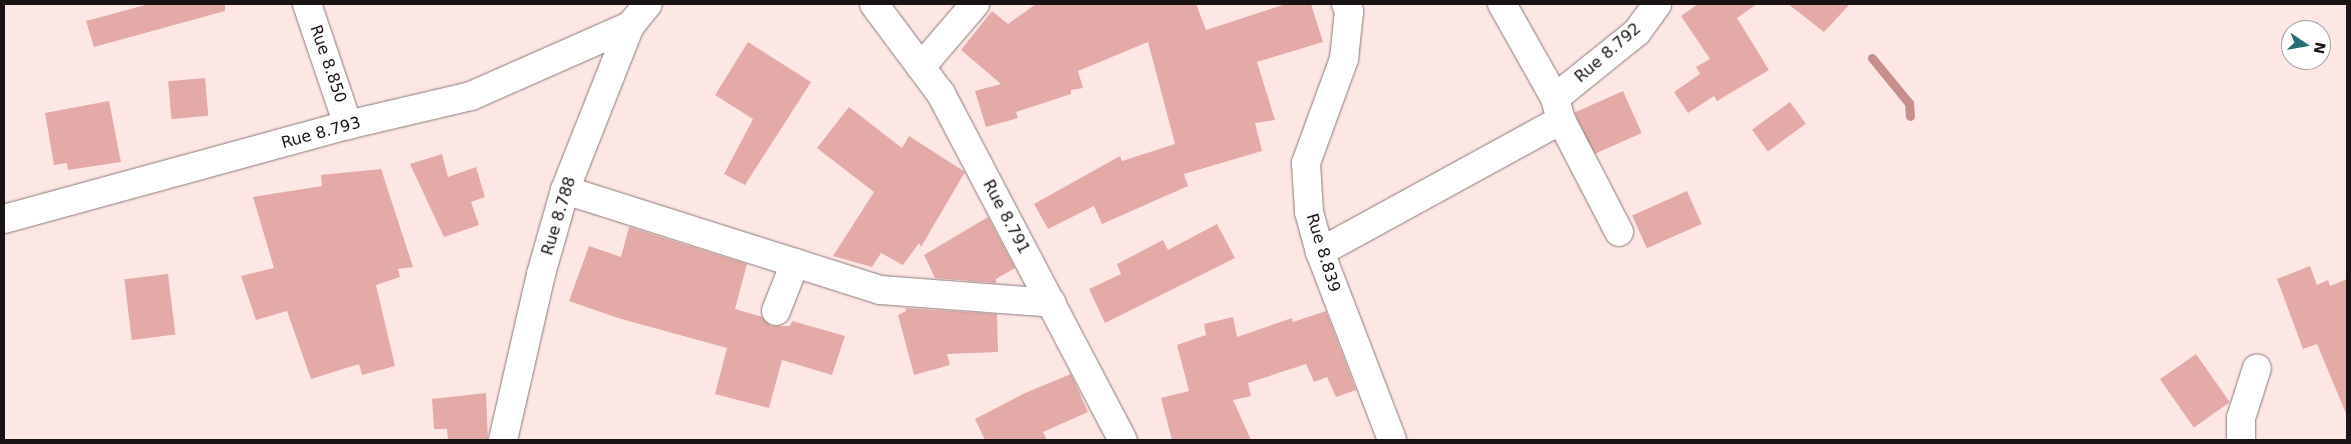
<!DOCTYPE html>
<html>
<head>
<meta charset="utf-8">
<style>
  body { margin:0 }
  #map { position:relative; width:2351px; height:444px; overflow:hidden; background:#fce7e5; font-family:"DejaVu Sans",sans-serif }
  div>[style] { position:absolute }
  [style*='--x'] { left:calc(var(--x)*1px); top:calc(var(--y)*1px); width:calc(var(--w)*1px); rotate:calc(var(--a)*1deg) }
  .stream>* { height:9px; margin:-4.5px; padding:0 4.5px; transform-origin:4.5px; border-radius:4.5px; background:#c68f8c }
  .building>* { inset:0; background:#e3aaa7; transform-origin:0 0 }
  .roads { filter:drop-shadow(0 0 1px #8b7977) drop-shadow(0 0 1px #8b7977) }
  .minor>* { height:28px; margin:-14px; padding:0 14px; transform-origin:14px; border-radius:14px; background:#fff }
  span { translate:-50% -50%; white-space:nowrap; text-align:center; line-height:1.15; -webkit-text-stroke:4.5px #fff; paint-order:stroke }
  .street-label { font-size:16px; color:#1a1313 }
  .frame { position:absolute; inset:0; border:5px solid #1a1313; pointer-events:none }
  .north { position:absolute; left:2281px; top:20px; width:50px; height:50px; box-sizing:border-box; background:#fff; border:1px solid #a3a1a1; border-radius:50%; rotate:102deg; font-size:14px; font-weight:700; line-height:20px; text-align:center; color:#1a1313 }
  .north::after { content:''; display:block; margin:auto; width:18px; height:22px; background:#236e74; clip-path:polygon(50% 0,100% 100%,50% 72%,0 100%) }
</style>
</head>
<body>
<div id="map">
  <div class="stream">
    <div style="--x:1872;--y:58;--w:58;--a:50.6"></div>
    <div style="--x:1909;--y:103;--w:13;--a:86"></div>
  </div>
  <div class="building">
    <div style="clip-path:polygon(149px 4px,225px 4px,225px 11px,94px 47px,86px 21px)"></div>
    <div style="clip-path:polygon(1036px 4px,1196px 4px,1206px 30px,1286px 4px,1311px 4px,1323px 42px,1257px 62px,1275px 120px,1255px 123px,1262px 151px,1184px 174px,1188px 186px,1102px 224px,1094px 206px,1048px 229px,1034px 204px,1120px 156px,1122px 161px,1175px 144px,1148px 42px,1078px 71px,1083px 88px,1071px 90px,1071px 94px,1016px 112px,1018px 118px,986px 127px,975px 91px,1001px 84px,961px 50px,992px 11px,1008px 24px)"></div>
    <div style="clip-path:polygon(1698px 4px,1757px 4px,1737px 18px,1769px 70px,1717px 101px,1714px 96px,1688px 113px,1674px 92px,1700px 74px,1696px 67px,1710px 59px,1681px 16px)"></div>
    <div style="clip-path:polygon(1788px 4px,1850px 4px,1824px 32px)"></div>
    <div style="clip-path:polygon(748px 42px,811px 82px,745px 185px,724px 174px,753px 119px,715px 95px)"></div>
    <div style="left:205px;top:78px;width:38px;height:37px;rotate:85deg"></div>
    <div style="left:1623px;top:91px;width:46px;height:53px;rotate:66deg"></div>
    <div style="clip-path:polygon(109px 101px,121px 162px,68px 170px,67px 163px,54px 165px,45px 113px)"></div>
    <div style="left:1790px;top:102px;width:27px;height:47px;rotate:54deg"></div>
    <div style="clip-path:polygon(849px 107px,902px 148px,909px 136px,965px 172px,921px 247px,919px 243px,903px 265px,881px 253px,872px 267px,833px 256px,874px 192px,817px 148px)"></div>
    <div style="clip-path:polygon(442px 154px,448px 177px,476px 167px,485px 197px,471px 202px,479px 225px,444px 237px,410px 164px)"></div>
    <div style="clip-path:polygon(381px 169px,413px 267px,398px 269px,400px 277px,376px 285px,395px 366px,362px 375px,359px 364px,311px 379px,287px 311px,256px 320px,241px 276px,274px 268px,253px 197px,322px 186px,321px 175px)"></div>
    <div style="left:1687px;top:191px;width:36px;height:60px;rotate:66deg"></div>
    <div style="clip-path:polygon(988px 217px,1015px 268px,996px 279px,996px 283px,935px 278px,924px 255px)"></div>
    <div style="clip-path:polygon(1217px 224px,1235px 258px,1105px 323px,1089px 289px,1121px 274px,1117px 264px,1163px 240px,1168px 250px)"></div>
    <div style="clip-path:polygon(629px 227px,747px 264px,735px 309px,762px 317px,771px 326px,790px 326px,792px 321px,845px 336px,832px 375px,782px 360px,769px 408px,715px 394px,727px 348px,618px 318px,569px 301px,589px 246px,621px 257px)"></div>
    <div style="clip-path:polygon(2310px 266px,2317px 285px,2328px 280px,2330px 286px,2347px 279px,2347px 416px,2317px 344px,2303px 349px,2277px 279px)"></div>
    <div style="left:168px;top:274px;width:61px;height:44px;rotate:83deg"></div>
    <div style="clip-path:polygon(905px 308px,997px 314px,998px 352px,947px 354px,950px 365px,914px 375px,898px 315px,906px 311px)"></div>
    <div style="clip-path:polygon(1326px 311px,1356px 390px,1336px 397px,1327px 377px,1314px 382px,1306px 364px,1248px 383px,1251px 396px,1233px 400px,1251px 440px,1172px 440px,1161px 398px,1189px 391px,1177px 345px,1206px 335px,1204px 324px,1233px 317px,1237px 337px,1292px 318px,1293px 322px)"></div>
    <div style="left:2196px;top:354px;width:59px;height:44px;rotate:55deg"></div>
    <div style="clip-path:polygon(1071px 374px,1088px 412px,1043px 432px,1047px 440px,985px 440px,975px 419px,1025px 393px)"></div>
    <div style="clip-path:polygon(486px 393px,488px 440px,448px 440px,447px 429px,434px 429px,432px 399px)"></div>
  </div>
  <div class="roads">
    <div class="minor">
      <div style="--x:307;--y:4;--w:128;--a:71.3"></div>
      <div style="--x:874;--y:4;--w:112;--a:53.3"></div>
      <div style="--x:941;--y:94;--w:391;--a:62.3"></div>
      <div style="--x:1346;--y:4;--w:8;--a:67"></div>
      <div style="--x:1349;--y:11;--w:48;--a:95.9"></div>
      <div style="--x:1344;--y:59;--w:111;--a:110.1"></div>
      <div style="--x:1306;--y:163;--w:49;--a:86.5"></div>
      <div style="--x:1309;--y:212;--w:41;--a:74.6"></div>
      <div style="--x:1320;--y:252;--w:201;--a:69"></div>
      <div style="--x:1502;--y:4;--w:108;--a:60.6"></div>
      <div style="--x:1555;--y:98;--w:23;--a:75"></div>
      <div style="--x:1561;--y:120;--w:126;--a:62.6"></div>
      <div style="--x:921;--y:67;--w:83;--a:-49.4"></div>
      <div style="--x:1555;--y:98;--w:105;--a:-38.8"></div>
      <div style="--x:1637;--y:32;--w:34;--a:-54"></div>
      <div style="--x:565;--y:190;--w:331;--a:17.6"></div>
      <div style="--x:881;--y:290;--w:171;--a:4.3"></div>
      <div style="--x:4;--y:219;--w:357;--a:-15.3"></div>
      <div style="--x:348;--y:125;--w:126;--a:-13.3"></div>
      <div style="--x:471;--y:96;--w:174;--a:-23.8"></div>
      <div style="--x:1320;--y:252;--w:275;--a:-28.7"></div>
      <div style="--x:776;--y:311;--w:52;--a:-68.4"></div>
      <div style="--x:503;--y:440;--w:170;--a:-77.1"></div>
      <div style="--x:541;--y:274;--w:87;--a:-74.1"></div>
      <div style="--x:565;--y:190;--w:176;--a:-68.4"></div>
      <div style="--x:630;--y:26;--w:28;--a:-51"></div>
      <div style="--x:2241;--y:440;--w:22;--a:-90"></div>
      <div style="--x:2241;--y:418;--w:52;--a:-72.3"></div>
    </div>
  </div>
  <div class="street-label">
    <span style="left:1608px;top:53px;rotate:-41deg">Rue 8.792</span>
    <span style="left:328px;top:64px;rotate:71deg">Rue 8.850</span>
    <span style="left:321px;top:133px;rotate:-15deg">Rue 8.793</span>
    <span style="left:559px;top:216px;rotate:-73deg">Rue 8.788</span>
    <span style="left:1006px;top:217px;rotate:62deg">Rue 8.791</span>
    <span style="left:1323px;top:253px;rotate:73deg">Rue 8.839</span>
  </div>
  <div class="frame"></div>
  <div class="north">N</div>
</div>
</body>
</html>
